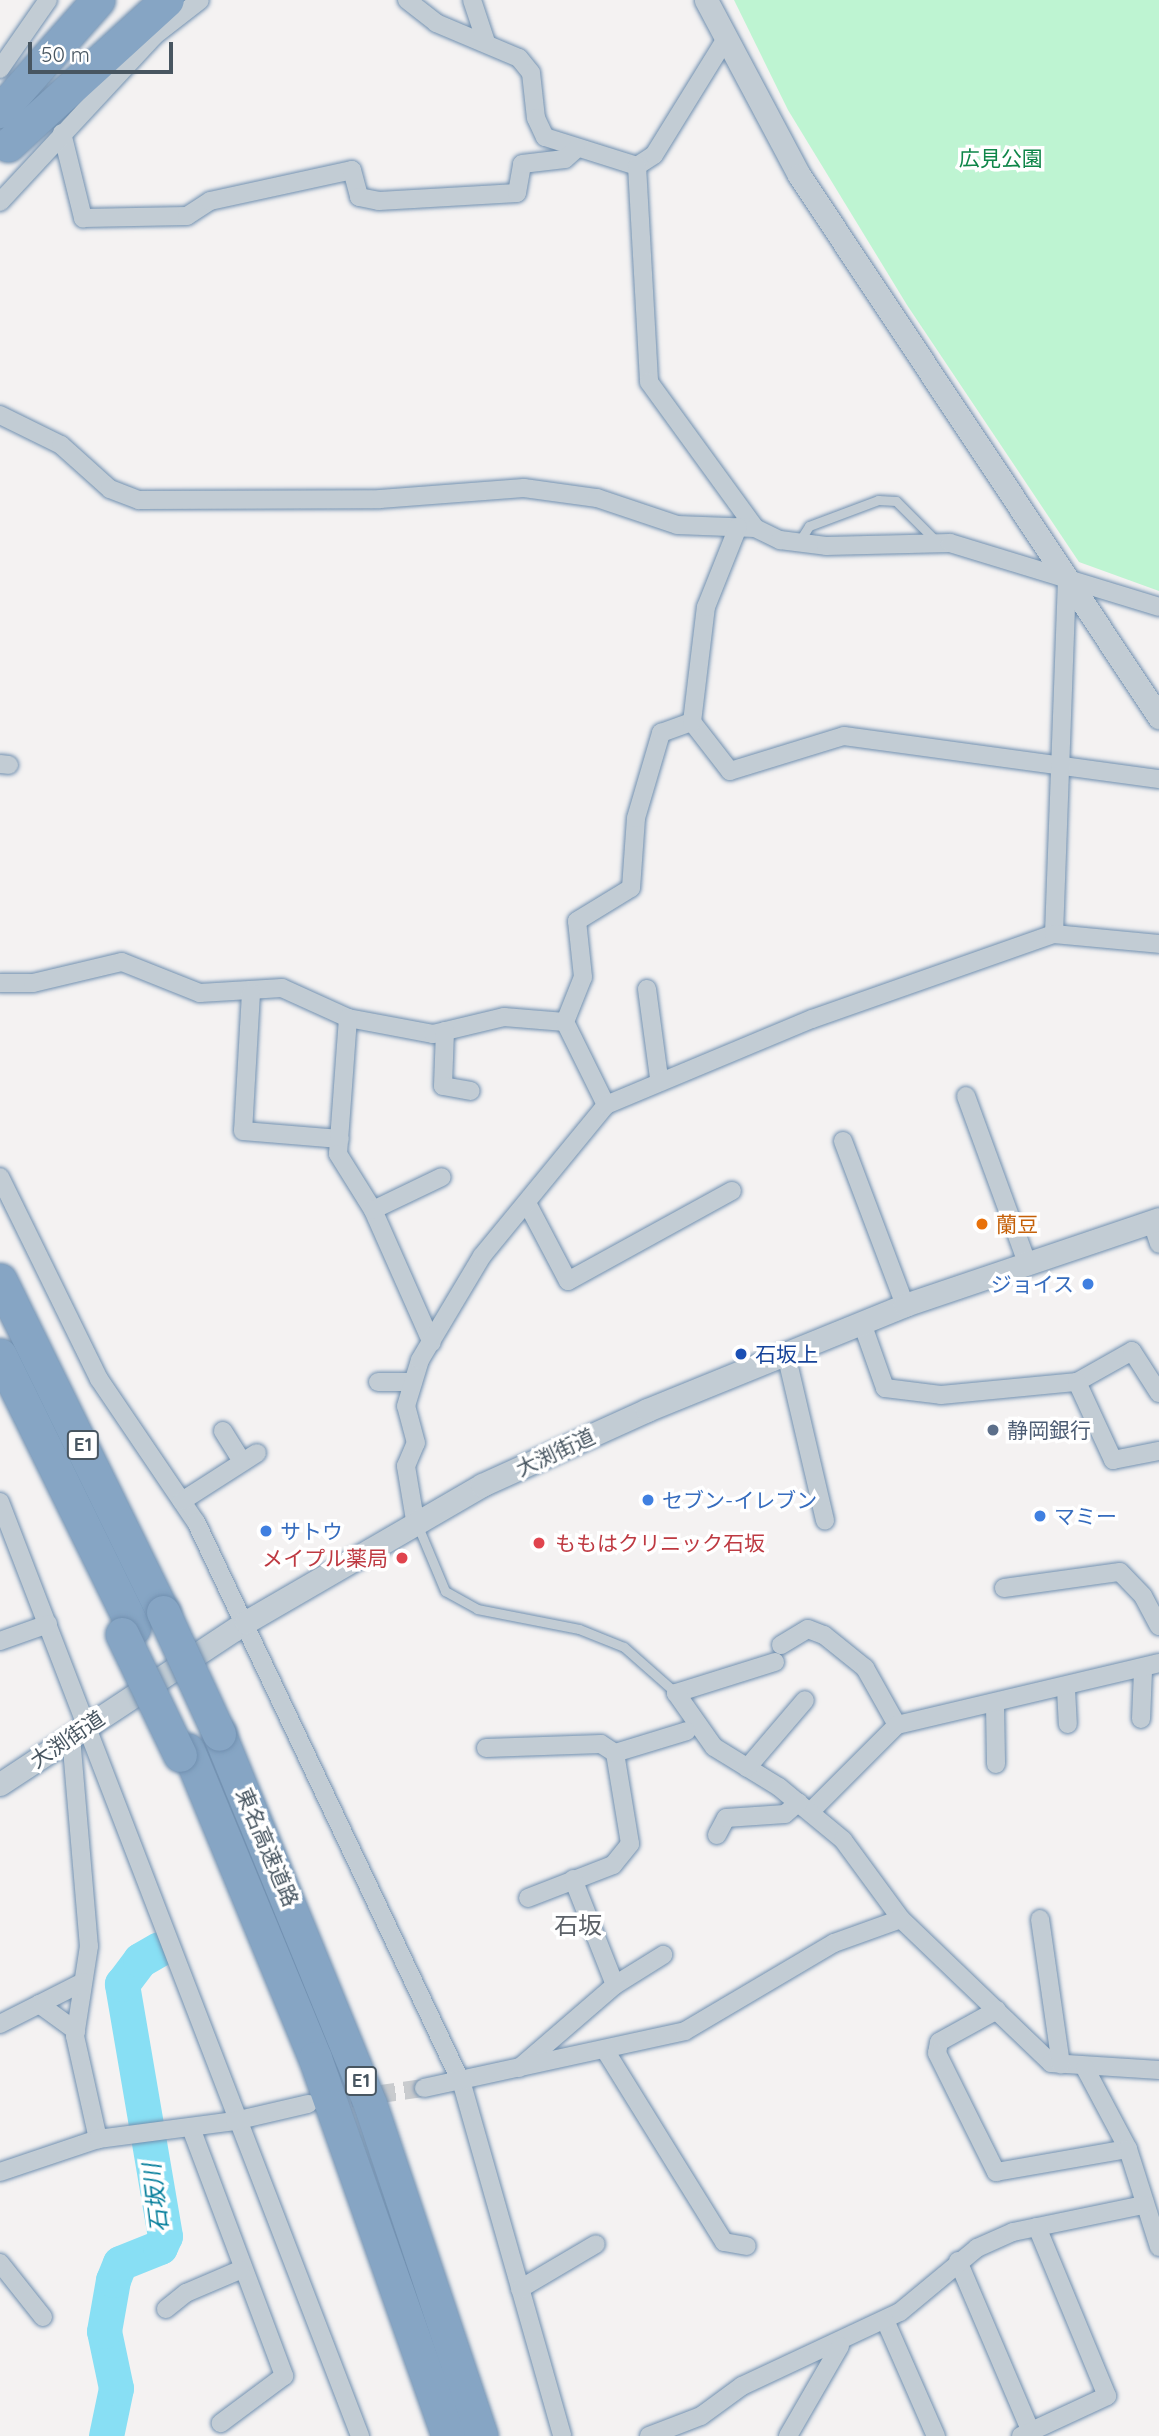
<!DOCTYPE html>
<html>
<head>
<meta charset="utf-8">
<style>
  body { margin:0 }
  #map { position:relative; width:1159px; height:2436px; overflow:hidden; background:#f4f2f2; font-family:Quicksand,"Noto Sans JP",sans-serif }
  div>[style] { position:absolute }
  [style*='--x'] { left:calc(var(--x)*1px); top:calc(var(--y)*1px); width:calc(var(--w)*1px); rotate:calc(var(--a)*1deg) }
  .green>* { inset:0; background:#bef4d2 }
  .river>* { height:35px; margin:-17.5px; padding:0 17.5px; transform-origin:17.5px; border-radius:17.5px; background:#88dff4 }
  .minor-tunnel>* { height:18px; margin-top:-9px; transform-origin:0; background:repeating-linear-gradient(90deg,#c9cbce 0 18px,transparent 0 27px) }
  .roads { filter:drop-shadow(0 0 2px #7190b0) drop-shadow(0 0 2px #7190b0) }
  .service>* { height:9px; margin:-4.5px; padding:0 4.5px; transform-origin:4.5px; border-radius:4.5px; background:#c2ccd4 }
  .minor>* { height:18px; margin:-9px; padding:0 9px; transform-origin:9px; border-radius:9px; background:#c2ccd4 }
  .tertiary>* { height:23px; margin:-11.5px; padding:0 11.5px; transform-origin:11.5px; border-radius:11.5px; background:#c2ccd4 }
  .motorway>* { height:33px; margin:-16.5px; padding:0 16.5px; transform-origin:16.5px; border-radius:16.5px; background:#86a5c4 }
  .bridges { filter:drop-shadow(0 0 2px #7190b0) drop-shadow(0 0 2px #7190b0) }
  .motorway-bridge>* { height:33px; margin:-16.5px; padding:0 16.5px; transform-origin:16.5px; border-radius:16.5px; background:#86a5c4 }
  .dots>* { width:19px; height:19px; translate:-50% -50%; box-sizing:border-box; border:4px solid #fff; border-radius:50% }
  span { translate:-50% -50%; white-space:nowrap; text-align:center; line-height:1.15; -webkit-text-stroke:7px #fff; paint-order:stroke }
  .shield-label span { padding:2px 5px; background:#fff; border:2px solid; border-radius:5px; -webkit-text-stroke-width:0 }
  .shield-label { font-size:19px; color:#485661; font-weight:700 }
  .park-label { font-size:21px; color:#0f8649 }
  .food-label { font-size:21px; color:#c56008 }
  .left { translate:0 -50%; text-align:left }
  .shop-label { font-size:21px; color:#366cbe }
  .right { translate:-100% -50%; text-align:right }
  .transit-label { font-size:21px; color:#164399 }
  .service-label { font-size:21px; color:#4e5e75 }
  .street-label { font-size:21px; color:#485661 }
  .health-label { font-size:21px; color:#be3a42 }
  .water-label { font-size:23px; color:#037d9a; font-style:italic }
  .quarter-label { font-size:24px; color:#5d6268 }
  .scale { position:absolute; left:28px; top:42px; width:145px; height:32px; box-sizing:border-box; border:4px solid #485661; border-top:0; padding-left:9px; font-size:21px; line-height:24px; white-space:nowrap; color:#485661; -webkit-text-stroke:5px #fff; paint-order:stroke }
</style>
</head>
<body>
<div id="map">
  <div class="green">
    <div style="clip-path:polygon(734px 0,1159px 0,1159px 591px,1079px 562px,907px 305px,788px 110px)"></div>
  </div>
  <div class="river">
    <div style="--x:106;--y:2436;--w:49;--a:-78.2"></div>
    <div style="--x:116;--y:2388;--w:58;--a:-101.9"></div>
    <div style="--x:104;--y:2331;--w:52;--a:-80"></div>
    <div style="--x:113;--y:2280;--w:18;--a:-68"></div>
    <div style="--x:120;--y:2263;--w:43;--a:-21.8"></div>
    <div style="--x:160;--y:2247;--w:12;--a:-66"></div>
    <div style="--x:165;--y:2236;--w:256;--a:-99.7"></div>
    <div style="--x:122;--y:1984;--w:30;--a:-53"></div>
    <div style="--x:140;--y:1960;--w:22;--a:-30"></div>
  </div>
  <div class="minor-tunnel">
    <div style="--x:324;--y:2102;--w:101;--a:-8"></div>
  </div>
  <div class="roads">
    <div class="service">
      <div style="--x:799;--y:542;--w:19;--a:-58"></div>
      <div style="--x:809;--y:526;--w:74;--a:-20.6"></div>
      <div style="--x:878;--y:500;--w:18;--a:3"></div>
      <div style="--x:896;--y:501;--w:55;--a:45"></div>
      <div style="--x:417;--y:1524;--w:73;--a:67.3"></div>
      <div style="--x:445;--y:1591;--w:37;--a:29"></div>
      <div style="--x:477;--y:1609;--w:104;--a:11.1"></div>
      <div style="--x:579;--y:1629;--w:48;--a:21.8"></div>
      <div style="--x:624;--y:1647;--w:69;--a:41.5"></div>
    </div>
    <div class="minor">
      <div style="--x:407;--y:0;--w:37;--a:38"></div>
      <div style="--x:436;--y:23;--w:90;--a:22.9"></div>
      <div style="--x:519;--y:58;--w:19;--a:51"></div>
      <div style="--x:531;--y:73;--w:45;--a:83.7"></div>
      <div style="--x:536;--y:118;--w:21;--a:65"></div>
      <div style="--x:545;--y:137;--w:96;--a:17.5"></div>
      <div style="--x:637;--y:166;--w:20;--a:-33"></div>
      <div style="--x:654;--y:155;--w:135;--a:-58.3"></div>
      <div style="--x:472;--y:0;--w:44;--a:71.6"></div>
      <div style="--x:0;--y:69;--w:84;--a:-55.2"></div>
      <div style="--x:62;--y:133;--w:88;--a:76.1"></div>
      <div style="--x:83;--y:218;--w:104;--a:-1.1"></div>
      <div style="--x:187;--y:216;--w:27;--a:-33"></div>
      <div style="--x:210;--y:201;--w:145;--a:-12.3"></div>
      <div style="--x:352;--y:170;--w:28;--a:75"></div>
      <div style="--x:359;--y:197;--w:20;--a:11"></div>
      <div style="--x:379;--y:201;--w:138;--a:-3.3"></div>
      <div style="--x:517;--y:193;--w:29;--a:-80"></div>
      <div style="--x:522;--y:164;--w:43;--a:-6.6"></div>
      <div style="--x:565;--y:159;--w:15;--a:-42"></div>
      <div style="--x:637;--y:166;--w:216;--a:86.8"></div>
      <div style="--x:649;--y:382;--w:180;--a:54"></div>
      <div style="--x:0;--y:202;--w:226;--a:-47.1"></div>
      <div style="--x:154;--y:36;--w:58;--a:-38"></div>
      <div style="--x:0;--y:415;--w:68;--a:26.2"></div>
      <div style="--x:61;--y:445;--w:66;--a:41.9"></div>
      <div style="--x:110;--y:489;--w:31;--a:21"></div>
      <div style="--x:139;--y:500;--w:241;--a:-0.2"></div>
      <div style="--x:380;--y:499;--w:144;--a:-4.4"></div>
      <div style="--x:524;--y:488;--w:74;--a:7.8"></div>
      <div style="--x:597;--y:498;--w:84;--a:18.6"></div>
      <div style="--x:677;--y:525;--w:78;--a:2.2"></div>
      <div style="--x:755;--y:528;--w:28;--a:26"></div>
      <div style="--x:780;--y:540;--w:46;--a:7.4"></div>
      <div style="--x:826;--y:546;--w:124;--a:-1.4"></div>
      <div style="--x:950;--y:543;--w:219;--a:17"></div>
      <div style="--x:692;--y:722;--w:62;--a:52.2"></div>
      <div style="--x:730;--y:771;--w:119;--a:-17.1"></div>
      <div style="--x:844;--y:736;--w:318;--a:7.8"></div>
      <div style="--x:0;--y:764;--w:9;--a:6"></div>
      <div style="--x:1054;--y:934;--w:359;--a:-87.9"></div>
      <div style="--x:0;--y:983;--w:33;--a:0"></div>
      <div style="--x:33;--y:983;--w:91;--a:-13.3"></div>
      <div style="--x:122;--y:962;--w:84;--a:21.7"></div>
      <div style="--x:200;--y:993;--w:82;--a:-3.5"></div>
      <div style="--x:282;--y:988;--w:72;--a:24.4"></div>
      <div style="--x:348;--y:1018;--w:86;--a:10.7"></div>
      <div style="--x:433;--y:1034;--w:73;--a:-13.5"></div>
      <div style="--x:504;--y:1017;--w:61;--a:4.7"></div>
      <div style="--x:565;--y:1022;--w:93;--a:63.7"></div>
      <div style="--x:647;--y:989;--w:90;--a:82.3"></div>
      <div style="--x:251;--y:993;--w:138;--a:93.3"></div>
      <div style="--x:243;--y:1131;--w:97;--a:4.7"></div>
      <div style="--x:348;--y:1018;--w:136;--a:94.2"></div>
      <div style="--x:338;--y:1154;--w:66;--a:58"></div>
      <div style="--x:373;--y:1210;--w:145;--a:66.1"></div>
      <div style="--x:565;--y:1022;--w:48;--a:-68.2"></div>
      <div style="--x:583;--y:977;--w:56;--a:-96.1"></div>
      <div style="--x:577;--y:921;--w:63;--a:-31.4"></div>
      <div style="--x:631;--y:888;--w:70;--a:-85.9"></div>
      <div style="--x:636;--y:818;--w:89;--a:-73.6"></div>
      <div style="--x:661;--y:733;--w:33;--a:-20"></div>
      <div style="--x:692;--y:722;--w:116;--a:-83.1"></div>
      <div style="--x:706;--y:607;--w:86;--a:-68.2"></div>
      <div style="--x:445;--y:1031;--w:55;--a:92.1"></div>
      <div style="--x:443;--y:1086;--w:28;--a:10"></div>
      <div style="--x:966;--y:1096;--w:178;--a:69.9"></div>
      <div style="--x:843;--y:1141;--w:175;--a:69.3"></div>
      <div style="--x:0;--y:1177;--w:225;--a:63.9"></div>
      <div style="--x:99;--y:1379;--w:173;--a:55.9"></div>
      <div style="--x:196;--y:1522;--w:622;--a:64.67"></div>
      <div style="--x:462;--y:2084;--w:366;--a:74.1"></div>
      <div style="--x:527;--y:1203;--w:88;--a:62.3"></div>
      <div style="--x:568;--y:1281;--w:187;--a:-28.8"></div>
      <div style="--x:373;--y:1210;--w:76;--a:-25.6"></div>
      <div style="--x:1152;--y:1222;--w:23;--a:72"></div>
      <div style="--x:862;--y:1323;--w:69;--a:70.5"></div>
      <div style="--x:885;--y:1388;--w:56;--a:7.1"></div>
      <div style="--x:941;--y:1395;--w:137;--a:-5.5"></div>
      <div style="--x:1077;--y:1382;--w:63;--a:-29.4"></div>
      <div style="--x:1132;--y:1351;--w:50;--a:57.3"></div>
      <div style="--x:786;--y:1354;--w:171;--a:76.8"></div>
      <div style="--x:378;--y:1382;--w:35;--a:0"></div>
      <div style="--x:1077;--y:1382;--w:86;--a:65.2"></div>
      <div style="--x:1113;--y:1460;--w:47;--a:-11.1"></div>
      <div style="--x:223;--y:1431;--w:36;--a:58"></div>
      <div style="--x:182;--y:1501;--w:89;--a:-32.6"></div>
      <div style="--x:0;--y:1502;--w:1001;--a:68.92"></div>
      <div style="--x:415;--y:1520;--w:55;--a:-99.5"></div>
      <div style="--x:406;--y:1466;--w:25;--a:-67"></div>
      <div style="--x:416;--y:1443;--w:38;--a:-105"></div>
      <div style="--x:406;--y:1406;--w:48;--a:-73.1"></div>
      <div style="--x:420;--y:1360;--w:121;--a:-59.2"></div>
      <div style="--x:482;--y:1256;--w:195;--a:-50.6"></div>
      <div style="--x:606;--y:1105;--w:223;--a:-22.7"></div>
      <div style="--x:812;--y:1019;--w:256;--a:-19.4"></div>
      <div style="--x:1054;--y:934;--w:105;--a:5.4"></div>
      <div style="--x:1004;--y:1588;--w:117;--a:-7.9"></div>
      <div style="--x:1120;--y:1572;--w:33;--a:46"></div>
      <div style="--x:1143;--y:1596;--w:34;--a:62"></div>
      <div style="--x:0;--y:1641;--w:51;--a:-19.5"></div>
      <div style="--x:781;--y:1645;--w:31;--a:-31"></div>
      <div style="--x:808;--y:1629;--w:17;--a:21"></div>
      <div style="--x:824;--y:1635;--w:53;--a:38.8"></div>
      <div style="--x:865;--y:1668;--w:65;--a:60.7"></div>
      <div style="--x:897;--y:1725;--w:122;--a:135"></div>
      <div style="--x:775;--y:1662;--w:104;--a:162.6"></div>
      <div style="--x:676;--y:1693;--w:66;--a:54.9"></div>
      <div style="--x:714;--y:1747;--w:76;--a:31.6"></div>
      <div style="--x:779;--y:1787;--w:83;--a:39.6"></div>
      <div style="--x:843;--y:1840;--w:98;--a:53.7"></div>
      <div style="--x:901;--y:1919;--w:208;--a:43.8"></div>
      <div style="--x:1051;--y:2063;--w:108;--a:3.7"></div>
      <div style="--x:1066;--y:1689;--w:35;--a:87"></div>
      <div style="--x:995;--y:1705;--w:59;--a:89"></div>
      <div style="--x:1141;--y:1719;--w:48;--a:-87.6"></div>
      <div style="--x:897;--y:1725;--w:269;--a:-13.3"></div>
      <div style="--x:71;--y:1737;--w:210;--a:85.1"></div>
      <div style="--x:89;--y:1946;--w:91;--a:98.8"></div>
      <div style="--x:75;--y:2036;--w:106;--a:77.4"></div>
      <div style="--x:486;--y:1748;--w:115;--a:-2"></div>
      <div style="--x:601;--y:1744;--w:17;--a:33"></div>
      <div style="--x:615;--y:1753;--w:92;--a:80.6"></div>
      <div style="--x:630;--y:1844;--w:27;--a:129"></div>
      <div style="--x:613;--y:1865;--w:91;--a:158.8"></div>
      <div style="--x:615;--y:1753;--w:75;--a:-17"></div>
      <div style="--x:747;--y:1768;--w:89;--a:-49.5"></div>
      <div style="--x:717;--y:1835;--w:19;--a:-62"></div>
      <div style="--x:726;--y:1818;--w:59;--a:-3.9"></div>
      <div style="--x:785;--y:1814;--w:18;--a:-41"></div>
      <div style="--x:1040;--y:1919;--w:147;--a:81.8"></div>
      <div style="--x:615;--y:1985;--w:57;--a:-32"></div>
      <div style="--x:39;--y:2004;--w:46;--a:36.1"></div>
      <div style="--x:997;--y:2010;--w:66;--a:151.1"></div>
      <div style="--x:939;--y:2042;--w:11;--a:100"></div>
      <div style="--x:937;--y:2053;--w:133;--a:63.6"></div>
      <div style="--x:996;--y:2172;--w:134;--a:-9.9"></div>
      <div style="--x:0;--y:2024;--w:93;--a:-26.8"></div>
      <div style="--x:605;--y:2050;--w:226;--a:58.2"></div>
      <div style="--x:724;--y:2242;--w:23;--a:10"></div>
      <div style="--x:519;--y:2068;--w:127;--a:-40.8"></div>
      <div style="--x:615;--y:1985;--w:114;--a:-111.6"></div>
      <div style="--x:1085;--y:2068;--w:92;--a:62"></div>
      <div style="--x:1128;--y:2149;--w:103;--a:72.4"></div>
      <div style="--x:424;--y:2088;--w:267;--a:-12.3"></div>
      <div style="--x:685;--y:2031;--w:173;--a:-30.6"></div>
      <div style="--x:834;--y:1943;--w:71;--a:-19.7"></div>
      <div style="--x:191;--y:2128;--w:265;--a:69.4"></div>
      <div style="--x:284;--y:2376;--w:79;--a:143.3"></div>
      <div style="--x:0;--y:2172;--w:103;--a:-18.6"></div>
      <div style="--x:98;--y:2139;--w:138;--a:-7.5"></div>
      <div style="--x:235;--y:2121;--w:75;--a:-13.1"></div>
      <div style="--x:958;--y:2261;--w:186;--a:66.9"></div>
      <div style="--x:0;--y:2263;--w:69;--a:51.5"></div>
      <div style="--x:520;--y:2289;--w:88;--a:-30.6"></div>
      <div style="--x:166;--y:2309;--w:26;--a:-39"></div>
      <div style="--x:186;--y:2293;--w:59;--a:-23.1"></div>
      <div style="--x:885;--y:2320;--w:127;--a:66.3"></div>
      <div style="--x:649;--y:2436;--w:56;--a:-21"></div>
      <div style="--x:701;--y:2416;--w:51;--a:-36.2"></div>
      <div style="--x:742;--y:2386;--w:174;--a:-25.1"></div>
      <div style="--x:900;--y:2312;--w:100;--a:-39.7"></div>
      <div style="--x:977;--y:2248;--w:39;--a:-24"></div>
      <div style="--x:1013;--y:2232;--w:133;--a:-11.7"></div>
      <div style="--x:788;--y:2436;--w:104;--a:-60"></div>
      <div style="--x:1021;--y:2436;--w:95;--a:-24.9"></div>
      <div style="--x:1107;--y:2396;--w:183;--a:-112.5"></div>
    </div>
    <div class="tertiary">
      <div style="--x:706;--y:0;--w:198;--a:62"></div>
      <div style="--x:799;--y:175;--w:651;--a:56.41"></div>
      <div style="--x:0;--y:1784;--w:295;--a:-33.4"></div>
      <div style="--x:246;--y:1622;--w:273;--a:-30.1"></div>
      <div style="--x:482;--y:1485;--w:181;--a:-24.4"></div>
      <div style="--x:647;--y:1410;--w:279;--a:-22.1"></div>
      <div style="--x:905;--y:1305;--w:268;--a:-18.7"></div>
    </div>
    <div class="motorway">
      <div style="--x:0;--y:111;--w:148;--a:-48.6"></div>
      <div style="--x:8;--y:145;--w:215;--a:-42.4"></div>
      <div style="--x:0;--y:1280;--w:370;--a:63.9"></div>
      <div style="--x:0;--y:1355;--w:304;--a:63.9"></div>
      <div style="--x:219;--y:1734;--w:400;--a:67.8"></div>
      <div style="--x:370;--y:2104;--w:350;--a:71.5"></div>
      <div style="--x:188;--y:1750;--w:333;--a:67.6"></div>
      <div style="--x:315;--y:2058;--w:401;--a:70.6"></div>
    </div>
  </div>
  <div class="bridges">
    <div class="motorway-bridge">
      <div style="--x:163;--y:1612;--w:134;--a:65.3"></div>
      <div style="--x:122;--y:1634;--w:134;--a:64.4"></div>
    </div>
  </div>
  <div class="dots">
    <div style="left:982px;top:1224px;background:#e8710a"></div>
    <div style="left:1088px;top:1284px;background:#3f7fe0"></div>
    <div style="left:741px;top:1354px;background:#1a4fb4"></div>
    <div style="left:993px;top:1430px;background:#5c6f8a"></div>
    <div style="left:648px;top:1500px;background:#3f7fe0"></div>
    <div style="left:1040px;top:1516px;background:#3f7fe0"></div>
    <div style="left:266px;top:1531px;background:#3f7fe0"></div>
    <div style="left:539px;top:1543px;background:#e0444e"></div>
    <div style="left:402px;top:1558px;background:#e0444e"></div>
  </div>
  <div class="shield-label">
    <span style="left:83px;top:1445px">E1</span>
    <span style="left:361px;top:2081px">E1</span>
  </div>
  <div class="park-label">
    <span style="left:1001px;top:158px">広見公園</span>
  </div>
  <div class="food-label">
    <span class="left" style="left:996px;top:1224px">蘭豆</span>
  </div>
  <div class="shop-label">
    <span class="right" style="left:1074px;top:1284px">ジョイス</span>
    <span class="left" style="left:662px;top:1500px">セブン-イレブン</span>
    <span class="left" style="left:1054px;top:1516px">マミー</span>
    <span class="left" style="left:280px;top:1531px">サトウ</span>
  </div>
  <div class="transit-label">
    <span class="left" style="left:755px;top:1354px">石坂上</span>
  </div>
  <div class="service-label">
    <span class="left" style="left:1007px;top:1430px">静岡銀行</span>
  </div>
  <div class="street-label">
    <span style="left:555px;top:1452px;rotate:-25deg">大渕街道</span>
    <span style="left:67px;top:1739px;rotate:-34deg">大渕街道</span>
    <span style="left:268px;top:1847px;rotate:67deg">東名高速道路</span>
  </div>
  <div class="health-label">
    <span class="left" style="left:555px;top:1543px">ももはクリニック石坂</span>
    <span class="right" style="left:388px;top:1558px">メイプル薬局</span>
  </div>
  <div class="water-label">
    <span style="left:156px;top:2198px;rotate:-97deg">石坂川</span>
  </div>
  <div class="quarter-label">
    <span style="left:578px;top:1926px">石坂</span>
  </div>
  <div class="scale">50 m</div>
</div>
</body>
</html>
